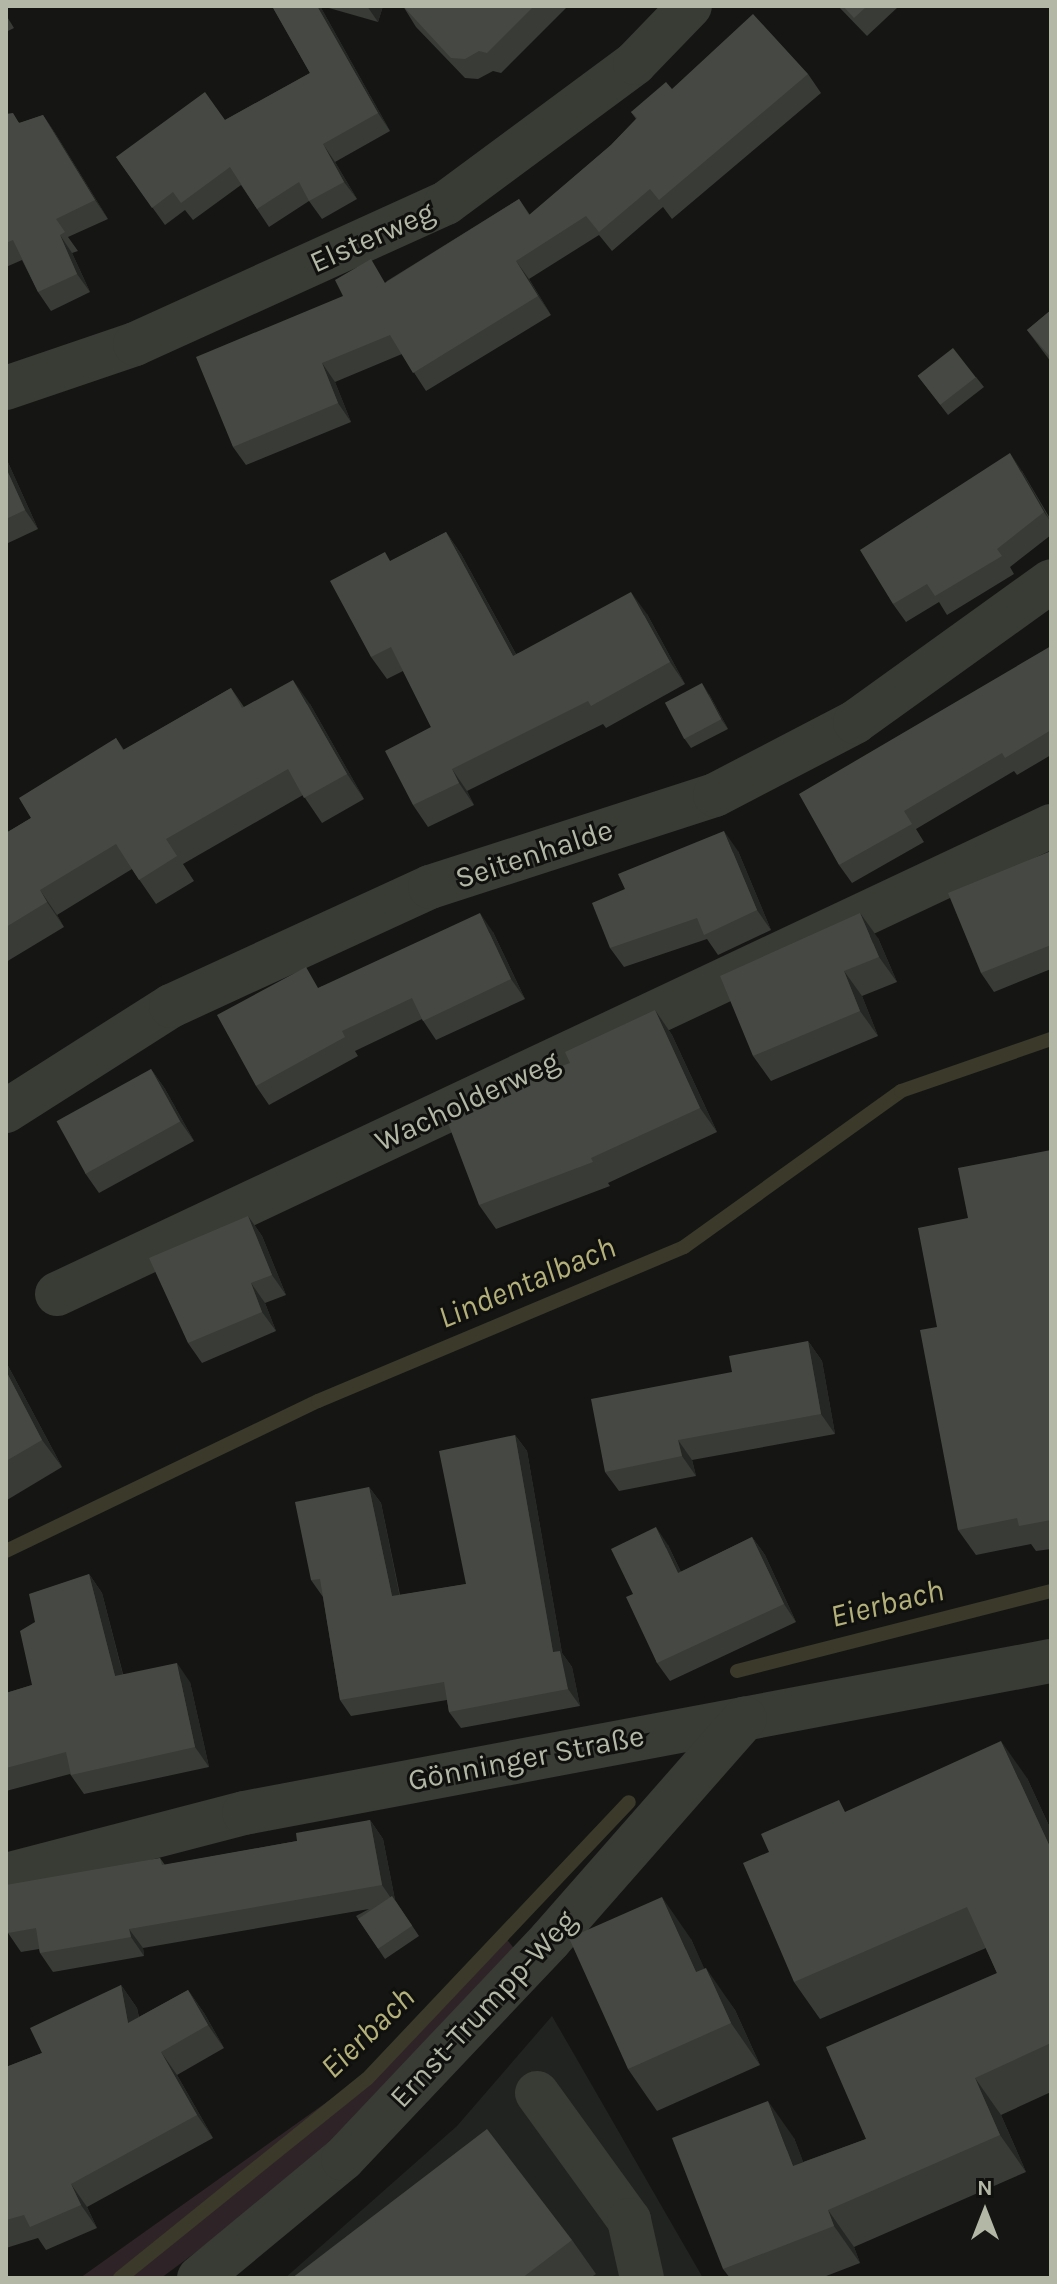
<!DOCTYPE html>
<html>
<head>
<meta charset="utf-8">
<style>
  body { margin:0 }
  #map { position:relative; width:1057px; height:2284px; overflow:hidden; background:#151614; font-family:Karla,sans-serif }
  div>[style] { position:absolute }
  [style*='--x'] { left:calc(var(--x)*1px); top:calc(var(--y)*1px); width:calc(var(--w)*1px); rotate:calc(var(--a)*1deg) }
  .built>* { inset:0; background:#212320 }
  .green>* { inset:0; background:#2e2427 }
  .stream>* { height:14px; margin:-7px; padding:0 7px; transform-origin:7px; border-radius:7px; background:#3a392a }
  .minor>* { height:44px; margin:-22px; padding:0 22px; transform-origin:22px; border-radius:22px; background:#393b35 }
  .wall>* { inset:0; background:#393b37 }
  .shaded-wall>* { inset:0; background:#252724 }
  .building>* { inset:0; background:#464943; transform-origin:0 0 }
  span { translate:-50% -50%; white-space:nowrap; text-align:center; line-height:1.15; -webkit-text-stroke:6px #10110f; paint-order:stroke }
  .street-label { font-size:30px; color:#b3b7a5 }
  .water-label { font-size:32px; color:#b3b07a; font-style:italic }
  .frame { position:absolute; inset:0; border:8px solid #b3b7a5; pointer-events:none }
  .north { position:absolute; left:945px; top:2172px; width:80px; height:80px; -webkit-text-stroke:6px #10110f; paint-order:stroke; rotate:0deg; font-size:22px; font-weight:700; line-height:32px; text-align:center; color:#b3b7a5 }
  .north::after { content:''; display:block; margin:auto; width:28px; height:36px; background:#b3b7a5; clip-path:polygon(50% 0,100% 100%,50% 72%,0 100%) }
</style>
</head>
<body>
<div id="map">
  <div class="built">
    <div style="clip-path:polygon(552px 2016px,703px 2278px,285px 2278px,457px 2126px)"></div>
  </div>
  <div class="green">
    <div style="clip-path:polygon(502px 1933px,522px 1959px,295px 2179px,161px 2278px,80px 2278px,359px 2079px)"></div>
  </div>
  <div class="stream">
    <div style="--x:6;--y:1551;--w:346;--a:-25.7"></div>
    <div style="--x:318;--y:1401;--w:397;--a:-22.8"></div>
    <div style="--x:684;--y:1247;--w:267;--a:-35.7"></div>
    <div style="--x:901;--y:1091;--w:159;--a:-19.1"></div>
    <div style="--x:737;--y:1671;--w:324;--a:-14.3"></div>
    <div style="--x:120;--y:2278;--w:317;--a:-38.9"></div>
    <div style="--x:367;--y:2079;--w:381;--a:-46.6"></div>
  </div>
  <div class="minor">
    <div style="--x:6;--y:388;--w:136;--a:-18.8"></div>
    <div style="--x:135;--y:344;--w:341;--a:-24.4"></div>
    <div style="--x:446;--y:203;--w:235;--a:-36.5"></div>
    <div style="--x:635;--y:63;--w:79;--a:-46"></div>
    <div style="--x:6;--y:1111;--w:196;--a:-32.5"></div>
    <div style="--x:171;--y:1006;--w:285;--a:-24.7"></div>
    <div style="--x:430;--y:887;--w:299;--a:-17.9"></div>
    <div style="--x:715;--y:795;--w:158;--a:-27.5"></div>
    <div style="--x:855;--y:722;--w:241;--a:-35.7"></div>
    <div style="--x:57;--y:1294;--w:1099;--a:-25.21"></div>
    <div style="--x:6;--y:1875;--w:246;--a:-14.6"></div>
    <div style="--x:244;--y:1813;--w:821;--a:-10.67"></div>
    <div style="--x:537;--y:2093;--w:157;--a:54.1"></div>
    <div style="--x:629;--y:2220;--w:59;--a:77.4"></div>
    <div style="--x:199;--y:2278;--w:187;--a:-39.6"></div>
    <div style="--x:343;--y:2159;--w:301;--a:-46.6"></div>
    <div style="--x:550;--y:1940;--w:295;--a:-48.7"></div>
  </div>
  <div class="wall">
    <div style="clip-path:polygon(272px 6px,320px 6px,390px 131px,335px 162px,357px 199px,322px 219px,309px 201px,269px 227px,241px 185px,193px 220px,185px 210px,165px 225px,116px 157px,225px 120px,310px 73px)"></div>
    <div style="clip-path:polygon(322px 6px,383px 6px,378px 22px)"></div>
    <div style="clip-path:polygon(403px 6px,568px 6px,501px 73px,493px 71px,478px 79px,465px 78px,416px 27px)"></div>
    <div style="clip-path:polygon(838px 6px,899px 6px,867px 36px)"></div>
    <div style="clip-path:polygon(6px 15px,14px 28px,6px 32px)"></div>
    <div style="clip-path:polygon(808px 74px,821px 93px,672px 219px,663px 207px,612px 251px,599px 235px,529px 279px,551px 315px,426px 391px,402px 354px,335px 382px,351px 422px,246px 465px,233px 447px,387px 281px,519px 199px,530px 215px,611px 145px,636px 119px,631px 112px,672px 89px)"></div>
    <div style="clip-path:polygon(6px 114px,20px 123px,43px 115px,55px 133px,108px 219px,68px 237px,78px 251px,72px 253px,90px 292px,51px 311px,38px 292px,22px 260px,6px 267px)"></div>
    <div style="clip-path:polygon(1051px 310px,1051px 362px,1027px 330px)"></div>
    <div style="clip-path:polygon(918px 376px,976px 377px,984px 387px,948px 415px)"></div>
    <div style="clip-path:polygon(6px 458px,38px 529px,6px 544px)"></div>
    <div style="clip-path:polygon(1022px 471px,1051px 520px,1051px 535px,1010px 567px,1014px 574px,947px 615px,939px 602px,906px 622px,893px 604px)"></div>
    <div style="clip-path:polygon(446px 532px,461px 554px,516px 654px,647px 614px,685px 684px,606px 728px,603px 724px,467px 791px,474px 805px,428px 827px,413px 805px,431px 727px,403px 671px,387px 679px,371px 657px,391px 561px)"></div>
    <div style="clip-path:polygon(1051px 646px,1051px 755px,1017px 775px,1014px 771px,916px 829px,924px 842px,852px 883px,839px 865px)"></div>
    <div style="clip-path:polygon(231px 688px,244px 707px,310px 704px,364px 799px,322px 823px,303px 795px,183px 864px,194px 881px,156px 904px,132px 869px,57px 915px,64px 927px,6px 962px,6px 833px,31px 818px,116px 738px,124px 750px)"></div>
    <div style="clip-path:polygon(709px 694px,728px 729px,691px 748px,684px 738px)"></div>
    <div style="clip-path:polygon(738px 851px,771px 930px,718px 955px,707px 939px,624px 967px,610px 948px,625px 889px)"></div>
    <div style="clip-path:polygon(1051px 851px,1051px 969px,994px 992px,981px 973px)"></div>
    <div style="clip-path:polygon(493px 932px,525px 999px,436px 1040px,422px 1019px,355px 1051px,358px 1056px,269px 1105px,256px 1086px,320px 987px)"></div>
    <div style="clip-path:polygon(878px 938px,897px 982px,862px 996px,878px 1036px,771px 1081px,753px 1056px)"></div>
    <div style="clip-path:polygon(655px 1010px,672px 1035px,717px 1132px,608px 1183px,610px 1186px,496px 1229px,479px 1205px,570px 1063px)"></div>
    <div style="clip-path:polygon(151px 1069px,165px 1089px,194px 1141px,99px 1193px,85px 1173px)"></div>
    <div style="clip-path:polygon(1051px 1150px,1051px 1549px,1036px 1551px,1031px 1544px,976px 1555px,958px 1530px,937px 1327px,968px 1218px)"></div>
    <div style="clip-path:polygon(248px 1216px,262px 1236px,286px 1295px,265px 1303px,276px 1331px,202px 1363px,188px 1343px)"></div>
    <div style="clip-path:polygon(808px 1341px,822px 1361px,835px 1434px,692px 1460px,696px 1476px,619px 1491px,605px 1472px)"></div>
    <div style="clip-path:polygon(6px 1362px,62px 1467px,7px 1500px,6px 1499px)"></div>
    <div style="clip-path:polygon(515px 1435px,527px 1451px,562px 1653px,572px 1667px,580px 1706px,461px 1728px,449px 1712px,447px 1700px,351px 1716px,340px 1700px,323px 1597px,311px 1580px,369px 1487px,381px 1503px,400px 1595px,466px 1584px)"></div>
    <div style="clip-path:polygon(752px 1537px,765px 1555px,796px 1622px,670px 1681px,657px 1663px,633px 1594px,668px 1545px,681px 1572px)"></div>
    <div style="clip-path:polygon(89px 1574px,102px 1593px,123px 1674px,190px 1682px,209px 1767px,84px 1794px,70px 1774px,6px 1791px,6px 1693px,32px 1685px,35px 1622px)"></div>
    <div style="clip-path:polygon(1027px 1778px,1051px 1830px,1051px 2092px,1001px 2115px,1026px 2172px,854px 2247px,860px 2263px,821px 2278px,730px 2278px,723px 2269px,794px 2138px,803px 2162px,866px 2139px,997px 1973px,986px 1948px,820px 2019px,794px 1982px,847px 1811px)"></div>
    <div style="clip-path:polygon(370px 1820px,383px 1839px,395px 1900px,419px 1936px,385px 1959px,356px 1916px,369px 1909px,143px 1948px,144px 1956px,53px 1972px,40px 1953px,39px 1949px,21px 1952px,8px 1933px,160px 1858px,165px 1865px,297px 1841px)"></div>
    <div style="clip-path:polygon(691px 1939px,704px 1969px,735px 2010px,760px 2065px,657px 2111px,628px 2069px)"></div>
    <div style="clip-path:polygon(121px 1985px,137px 2008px,139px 2017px,188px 1990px,204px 2013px,224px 2048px,177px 2075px,213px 2138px,87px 2207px,97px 2228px,46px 2250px,38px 2238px,6px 2248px,6px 2067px,42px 2053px)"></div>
    <div style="clip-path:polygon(572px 2240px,596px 2274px,590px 2278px,292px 2278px)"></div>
  </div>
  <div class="shaded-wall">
    <div style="clip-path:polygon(317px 6px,320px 6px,390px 131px,378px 113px)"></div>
    <div style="clip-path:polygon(367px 6px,383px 6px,378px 22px)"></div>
    <div style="clip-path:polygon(43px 115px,55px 133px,108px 219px,95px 200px)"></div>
    <div style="clip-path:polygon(323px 144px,335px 162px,357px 199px,344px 182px)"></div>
    <div style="clip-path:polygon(60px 235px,72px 253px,90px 292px,77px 274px)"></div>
    <div style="clip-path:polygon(516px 261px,529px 279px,551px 315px,538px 296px)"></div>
    <div style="clip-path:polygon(322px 363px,335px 382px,351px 422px,338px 403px)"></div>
    <div style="clip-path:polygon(1010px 453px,1022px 471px,1051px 522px,1044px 512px)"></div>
    <div style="clip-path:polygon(6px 458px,38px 529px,25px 510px,6px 468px)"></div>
    <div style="clip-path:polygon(446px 532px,461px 554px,529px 678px,513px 656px)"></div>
    <div style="clip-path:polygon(631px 592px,647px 614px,685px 684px,670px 662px)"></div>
    <div style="clip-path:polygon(293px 680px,310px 704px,364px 799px,347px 774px)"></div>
    <div style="clip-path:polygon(702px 683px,709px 694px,728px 729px,721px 719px)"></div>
    <div style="clip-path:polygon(452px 769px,467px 791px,474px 805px,459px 783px)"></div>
    <div style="clip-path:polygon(724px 831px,738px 851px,771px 930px,757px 910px)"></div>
    <div style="clip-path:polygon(40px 890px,57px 915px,64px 927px,47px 902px)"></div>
    <div style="clip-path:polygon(480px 913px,493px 932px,525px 999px,511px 979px)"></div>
    <div style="clip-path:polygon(860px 913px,878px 938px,897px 982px,879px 957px)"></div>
    <div style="clip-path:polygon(844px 971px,862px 996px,878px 1036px,860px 1011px)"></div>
    <div style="clip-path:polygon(655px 1010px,672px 1035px,717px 1132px,700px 1108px)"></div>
    <div style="clip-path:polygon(151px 1069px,165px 1089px,194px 1141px,180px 1121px)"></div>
    <div style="clip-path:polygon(248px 1216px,262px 1236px,286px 1295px,272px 1275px)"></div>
    <div style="clip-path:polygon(251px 1283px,265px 1303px,276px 1331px,262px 1312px)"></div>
    <div style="clip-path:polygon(808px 1341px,822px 1361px,835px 1434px,821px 1414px)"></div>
    <div style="clip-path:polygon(6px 1362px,62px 1467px,42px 1440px,6px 1371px)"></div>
    <div style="clip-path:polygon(515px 1435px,527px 1451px,562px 1653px,572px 1667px,580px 1706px,568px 1689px,553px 1652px)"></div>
    <div style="clip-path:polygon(678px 1440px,692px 1460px,696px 1476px,682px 1456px)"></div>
    <div style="clip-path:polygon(369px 1487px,381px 1503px,403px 1613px,392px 1596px)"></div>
    <div style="clip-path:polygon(656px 1527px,668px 1545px,690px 1591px,678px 1573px)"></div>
    <div style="clip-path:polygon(752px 1537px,765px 1555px,796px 1622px,784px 1604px)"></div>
    <div style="clip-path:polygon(89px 1574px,102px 1593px,128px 1695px,115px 1676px)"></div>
    <div style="clip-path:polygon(177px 1663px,190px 1682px,209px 1767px,195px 1747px)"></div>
    <div style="clip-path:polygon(1001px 1741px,1027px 1778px,1051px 1830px,1051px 1849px)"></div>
    <div style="clip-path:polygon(370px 1820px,383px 1839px,395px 1900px,419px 1936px,395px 1900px,395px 1904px,382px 1885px)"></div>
    <div style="clip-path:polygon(662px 1897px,691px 1939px,725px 2014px,696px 1972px)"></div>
    <div style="clip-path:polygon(129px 1929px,143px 1948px,144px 1956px,131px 1937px)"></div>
    <div style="clip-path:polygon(706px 1968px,735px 2010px,760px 2065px,731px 2023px)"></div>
    <div style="clip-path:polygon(121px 1985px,137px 2008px,144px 2046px,128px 2023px)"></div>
    <div style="clip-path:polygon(188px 1990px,204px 2013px,224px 2048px,208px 2025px)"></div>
    <div style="clip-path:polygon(161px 2052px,177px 2075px,213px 2138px,197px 2115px)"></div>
    <div style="clip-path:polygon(975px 2078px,1001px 2115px,1026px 2172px,1000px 2135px)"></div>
    <div style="clip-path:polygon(768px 2101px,794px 2138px,819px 2203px,793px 2166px)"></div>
    <div style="clip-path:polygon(71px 2184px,87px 2207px,97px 2228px,81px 2205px)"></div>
    <div style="clip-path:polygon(828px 2210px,854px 2247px,860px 2263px,834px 2226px)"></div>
  </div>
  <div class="building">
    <div style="clip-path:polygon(272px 6px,317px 6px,378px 113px,323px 144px,344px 182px,309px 201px,299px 182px,257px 209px,230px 167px,181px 203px,173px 192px,152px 208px,116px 157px,205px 92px,225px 120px,310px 73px)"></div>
    <div style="clip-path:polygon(403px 6px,534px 6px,487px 53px,479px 51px,465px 59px,451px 58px)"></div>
    <div style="clip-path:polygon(843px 6px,867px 6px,854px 18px)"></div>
    <div style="clip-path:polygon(753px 14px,808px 74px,659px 200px,650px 189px,599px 232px,586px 216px,516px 261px,538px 296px,413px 373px,390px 335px,322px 363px,338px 403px,233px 447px,196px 357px,343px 296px,335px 280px,371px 259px,385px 283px,519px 199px,529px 215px,611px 145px,637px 118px,631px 112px,666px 82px,672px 89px)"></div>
    <div style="clip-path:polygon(13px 113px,19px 123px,43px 115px,95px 200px,56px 219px,65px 232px,60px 235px,77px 274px,38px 292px,13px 240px,6px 243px,6px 114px)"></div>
    <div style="clip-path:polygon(1051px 310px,1051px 358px,1027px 330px)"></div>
    <div style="left:953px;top:348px;width:37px;height:45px;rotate:52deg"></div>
    <div style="clip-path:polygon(1010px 453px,1044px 512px,997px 549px,1002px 556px,935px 596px,927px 584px,893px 604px,860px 550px)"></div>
    <div style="clip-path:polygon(6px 468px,25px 510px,6px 519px)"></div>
    <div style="clip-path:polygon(446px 532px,513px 656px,631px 592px,670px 662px,591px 706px,588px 701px,452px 769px,459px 783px,413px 805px,385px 751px,431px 727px,391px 647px,371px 657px,330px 581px,385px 552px,390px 561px)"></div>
    <div style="clip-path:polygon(1051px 646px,1051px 730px,1005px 758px,1002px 753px,904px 811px,912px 824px,839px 865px,799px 794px)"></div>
    <div style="clip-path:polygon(293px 680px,347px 774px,304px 798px,288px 769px,166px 839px,177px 856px,139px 880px,116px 844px,40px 890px,47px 902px,6px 927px,6px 833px,31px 818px,19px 798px,116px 738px,123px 750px,231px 688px,242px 708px)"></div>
    <div style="left:702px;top:683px;width:41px;height:42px;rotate:62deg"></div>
    <div style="clip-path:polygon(724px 831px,757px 910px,704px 935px,697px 918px,610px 948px,592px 903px,625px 889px,618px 874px)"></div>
    <div style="clip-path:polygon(1051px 851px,1051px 945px,981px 973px,948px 893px)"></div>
    <div style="clip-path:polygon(480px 913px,511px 979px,423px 1021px,412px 998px,342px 1031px,345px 1037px,256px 1086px,217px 1015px,306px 967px,318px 988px)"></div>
    <div style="clip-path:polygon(860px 913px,879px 957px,844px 971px,860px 1011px,753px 1056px,720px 976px)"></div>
    <div style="clip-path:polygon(655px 1010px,700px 1108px,591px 1158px,593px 1162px,479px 1205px,443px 1110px,570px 1063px,565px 1052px)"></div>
    <div style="left:151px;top:1069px;width:60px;height:108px;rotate:61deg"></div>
    <div style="clip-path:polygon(1051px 1150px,1051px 1520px,1019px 1526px,1017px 1518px,958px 1530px,920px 1330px,937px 1327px,918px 1228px,968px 1218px,958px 1168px)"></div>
    <div style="clip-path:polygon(248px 1216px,272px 1275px,251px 1283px,262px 1312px,188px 1343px,149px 1258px)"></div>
    <div style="clip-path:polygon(808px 1341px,821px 1414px,678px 1440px,682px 1456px,605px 1472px,591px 1399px,732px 1372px,729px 1356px)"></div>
    <div style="clip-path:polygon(6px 1371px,42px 1440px,6px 1461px)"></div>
    <div style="clip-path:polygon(515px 1435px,553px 1652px,560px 1651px,568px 1689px,449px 1712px,444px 1682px,340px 1700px,320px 1579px,311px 1580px,295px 1502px,369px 1487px,392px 1596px,466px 1584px,439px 1451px)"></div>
    <div style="clip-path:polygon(656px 1527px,678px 1573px,752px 1537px,784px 1604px,657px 1663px,626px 1597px,633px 1594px,611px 1549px)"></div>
    <div style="clip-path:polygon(89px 1574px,115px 1676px,177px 1663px,195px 1747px,71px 1775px,66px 1752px,6px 1768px,6px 1693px,32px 1685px,20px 1631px,35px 1622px,29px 1594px)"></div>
    <div style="clip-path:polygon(1001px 1741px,1051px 1849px,1051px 2043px,975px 2078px,1000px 2135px,828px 2210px,834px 2226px,723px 2269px,672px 2138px,768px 2101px,793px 2166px,866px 2139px,826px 2047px,997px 1973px,967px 1907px,794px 1982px,743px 1863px,769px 1852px,761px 1834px,839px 1800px,845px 1812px)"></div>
    <div style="clip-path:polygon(370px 1820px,382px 1885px,129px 1929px,131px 1937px,40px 1953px,36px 1928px,8px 1933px,6px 1924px,6px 1885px,160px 1858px,162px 1865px,297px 1841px,296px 1833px)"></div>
    <div style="left:392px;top:1896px;width:36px;height:41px;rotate:56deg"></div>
    <div style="clip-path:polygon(662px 1897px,696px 1972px,706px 1968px,731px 2023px,628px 2069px,569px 1938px)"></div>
    <div style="clip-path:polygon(121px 1985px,128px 2023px,188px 1990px,208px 2025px,161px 2052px,197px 2115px,71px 2184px,81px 2205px,30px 2227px,24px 2215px,6px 2220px,6px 2067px,42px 2053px,30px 2028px)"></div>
    <div style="clip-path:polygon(487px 2129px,572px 2240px,522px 2278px,292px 2278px)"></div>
  </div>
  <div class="street-label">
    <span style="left:372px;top:237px;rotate:-24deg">Elsterweg</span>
    <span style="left:534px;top:854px;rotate:-18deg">Seitenhalde</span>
    <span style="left:467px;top:1101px;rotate:-25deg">Wacholderweg</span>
    <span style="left:526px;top:1758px;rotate:-11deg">Gönninger Straße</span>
    <span style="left:483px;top:2009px;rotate:-47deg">Ernst-Trumpp-Weg</span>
  </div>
  <div class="water-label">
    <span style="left:527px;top:1283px;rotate:-23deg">Lindentalbach</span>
    <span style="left:887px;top:1604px;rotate:-14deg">Eierbach</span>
    <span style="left:368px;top:2033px;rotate:-44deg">Eierbach</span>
  </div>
  <div class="frame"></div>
  <div class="north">N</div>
</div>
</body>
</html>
